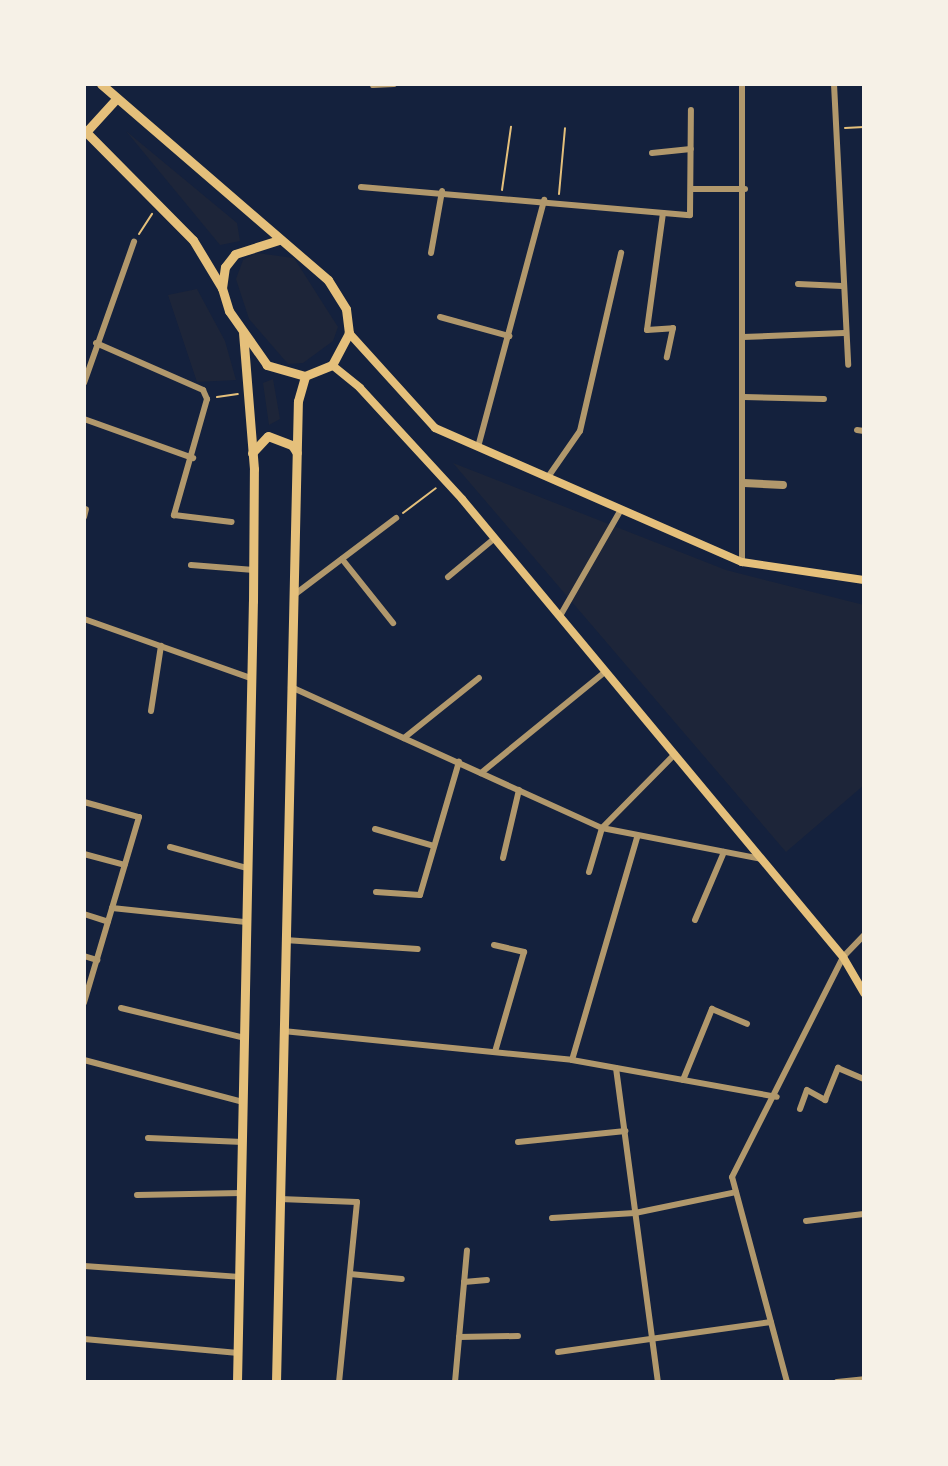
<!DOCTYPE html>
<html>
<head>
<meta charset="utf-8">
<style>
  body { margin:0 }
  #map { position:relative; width:948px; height:1466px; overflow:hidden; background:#14213d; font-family:Manrope,sans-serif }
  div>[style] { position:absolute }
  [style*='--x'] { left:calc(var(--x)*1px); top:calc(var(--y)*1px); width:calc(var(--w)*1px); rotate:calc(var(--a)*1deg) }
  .green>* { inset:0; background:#1d2539 }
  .path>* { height:2px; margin:-1px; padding:0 1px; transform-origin:1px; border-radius:1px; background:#e5c07b }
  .minor>* { height:6px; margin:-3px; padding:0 3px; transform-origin:3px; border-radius:3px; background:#b1986c }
  .tertiary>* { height:8px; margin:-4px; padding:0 4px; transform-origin:4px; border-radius:4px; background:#b1986c }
  .secondary>* { height:8px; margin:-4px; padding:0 4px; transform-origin:4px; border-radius:4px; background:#e5c07b }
  .primary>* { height:9px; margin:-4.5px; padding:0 4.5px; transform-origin:4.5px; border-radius:4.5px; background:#e5c07b }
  span { translate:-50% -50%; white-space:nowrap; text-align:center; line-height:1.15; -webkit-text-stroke:6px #f6f1e7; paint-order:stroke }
  .frame { position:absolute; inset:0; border:86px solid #f6f1e7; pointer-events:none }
</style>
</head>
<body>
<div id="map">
  <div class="green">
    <div style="clip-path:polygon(126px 131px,237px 223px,240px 241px,220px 245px)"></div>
    <div style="clip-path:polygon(257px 253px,294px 258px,338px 327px,333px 341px,303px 363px,288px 364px,249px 319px,236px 279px,243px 260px)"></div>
    <div style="clip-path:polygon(197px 289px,225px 341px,236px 380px,197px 382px,168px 295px)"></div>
    <div style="clip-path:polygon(273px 379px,280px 419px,269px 425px,263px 383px)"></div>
    <div style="clip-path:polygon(453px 463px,726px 570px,864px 605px,864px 785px,786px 852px)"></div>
  </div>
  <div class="path">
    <div style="--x:845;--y:128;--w:19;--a:-3"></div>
    <div style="--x:502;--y:190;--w:64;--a:-81.9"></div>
    <div style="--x:559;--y:194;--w:66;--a:-84.8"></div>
    <div style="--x:139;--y:234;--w:24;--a:-57"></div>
    <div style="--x:217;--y:397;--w:21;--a:-8"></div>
    <div style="--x:403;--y:513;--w:41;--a:-37.1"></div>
  </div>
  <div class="minor">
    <div style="--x:834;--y:84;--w:281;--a:87.1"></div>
    <div style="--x:373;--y:85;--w:21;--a:-3"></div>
    <div style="--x:652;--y:153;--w:39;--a:-6"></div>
    <div style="--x:361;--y:187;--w:330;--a:4.9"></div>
    <div style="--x:690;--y:215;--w:105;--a:-89.5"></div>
    <div style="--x:691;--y:189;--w:54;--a:0"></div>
    <div style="--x:663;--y:213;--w:118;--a:97.8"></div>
    <div style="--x:647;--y:330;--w:26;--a:-4"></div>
    <div style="--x:673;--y:328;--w:30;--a:102"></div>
    <div style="--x:431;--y:253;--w:63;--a:-79.9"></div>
    <div style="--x:798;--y:284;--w:44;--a:2.6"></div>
    <div style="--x:440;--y:317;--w:72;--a:15.4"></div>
    <div style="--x:743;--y:337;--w:101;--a:-2.3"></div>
    <div style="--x:96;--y:343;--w:117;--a:23.7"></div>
    <div style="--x:203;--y:390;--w:10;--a:66"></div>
    <div style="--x:207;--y:399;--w:121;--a:105.9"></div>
    <div style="--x:174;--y:515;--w:58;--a:6.9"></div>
    <div style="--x:84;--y:383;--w:150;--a:-70.5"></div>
    <div style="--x:744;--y:397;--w:80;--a:1.4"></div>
    <div style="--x:84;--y:419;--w:116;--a:19.7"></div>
    <div style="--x:857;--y:430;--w:7;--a:8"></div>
    <div style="--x:478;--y:447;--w:256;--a:-75"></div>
    <div style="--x:548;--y:477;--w:56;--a:-55.2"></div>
    <div style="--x:580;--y:431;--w:183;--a:-77"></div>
    <div style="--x:84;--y:517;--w:8;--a:-76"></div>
    <div style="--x:342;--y:559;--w:82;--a:51.4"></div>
    <div style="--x:742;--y:562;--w:478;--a:-90"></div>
    <div style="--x:191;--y:565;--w:63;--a:4.5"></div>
    <div style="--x:448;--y:577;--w:61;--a:-39.7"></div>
    <div style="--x:294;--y:595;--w:128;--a:-37"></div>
    <div style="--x:560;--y:616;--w:119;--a:-60.2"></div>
    <div style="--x:84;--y:619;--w:177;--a:19.5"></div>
    <div style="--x:291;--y:687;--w:341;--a:24.4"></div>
    <div style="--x:602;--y:828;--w:162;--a:11"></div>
    <div style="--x:151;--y:711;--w:66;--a:-81.3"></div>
    <div style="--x:404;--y:738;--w:96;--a:-38.7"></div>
    <div style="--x:481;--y:773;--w:161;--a:-39.2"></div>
    <div style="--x:84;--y:802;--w:57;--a:15.3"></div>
    <div style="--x:139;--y:817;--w:194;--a:106.5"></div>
    <div style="--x:375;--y:829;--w:61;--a:16.1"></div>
    <div style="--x:170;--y:847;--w:80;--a:15.3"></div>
    <div style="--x:84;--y:854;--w:42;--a:15"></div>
    <div style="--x:503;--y:858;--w:70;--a:-76.8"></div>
    <div style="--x:589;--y:872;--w:46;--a:-73.5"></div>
    <div style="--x:602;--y:828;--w:104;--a:-45.4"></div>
    <div style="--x:376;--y:892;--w:44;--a:3.9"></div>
    <div style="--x:420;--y:895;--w:139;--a:-73.7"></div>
    <div style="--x:112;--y:908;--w:135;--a:6"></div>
    <div style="--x:84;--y:914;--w:25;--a:18"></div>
    <div style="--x:695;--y:920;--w:74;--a:-66.9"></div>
    <div style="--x:285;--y:940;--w:133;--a:3.9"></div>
    <div style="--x:494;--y:945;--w:31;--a:13"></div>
    <div style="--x:524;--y:952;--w:104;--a:106.2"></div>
    <div style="--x:84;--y:956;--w:14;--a:17"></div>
    <div style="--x:121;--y:1008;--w:128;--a:13.6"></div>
    <div style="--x:283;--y:1031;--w:290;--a:5.7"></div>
    <div style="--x:572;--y:1060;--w:208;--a:10.2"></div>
    <div style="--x:84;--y:1060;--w:164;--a:14.8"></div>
    <div style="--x:572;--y:1060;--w:234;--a:-73.7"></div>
    <div style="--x:616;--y:1068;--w:317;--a:82.4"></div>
    <div style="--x:683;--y:1080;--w:77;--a:-67.8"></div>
    <div style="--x:712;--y:1009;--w:38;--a:23"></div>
    <div style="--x:800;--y:1109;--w:20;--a:-70"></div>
    <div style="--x:807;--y:1090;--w:21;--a:29"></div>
    <div style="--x:825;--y:1100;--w:35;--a:-68"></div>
    <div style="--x:838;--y:1068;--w:28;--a:23"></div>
    <div style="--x:148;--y:1138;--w:95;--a:2.4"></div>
    <div style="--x:518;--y:1142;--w:108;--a:-5.9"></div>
    <div style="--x:137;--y:1195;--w:105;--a:-1.1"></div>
    <div style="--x:280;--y:1199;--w:77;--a:2.2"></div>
    <div style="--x:357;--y:1202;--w:181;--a:95.7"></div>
    <div style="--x:552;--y:1218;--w:83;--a:-3.4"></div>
    <div style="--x:635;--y:1213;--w:103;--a:-11.7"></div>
    <div style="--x:806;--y:1221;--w:58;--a:-6.9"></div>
    <div style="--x:84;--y:1266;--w:156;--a:4"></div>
    <div style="--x:350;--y:1274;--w:52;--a:5.5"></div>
    <div style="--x:464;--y:1282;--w:23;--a:-5"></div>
    <div style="--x:459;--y:1337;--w:59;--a:-1"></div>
    <div style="--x:84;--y:1339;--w:155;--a:5.2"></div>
    <div style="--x:558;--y:1352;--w:215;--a:-8"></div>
    <div style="--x:455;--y:1382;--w:132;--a:-84.8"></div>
    <div style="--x:787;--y:1382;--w:212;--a:-105"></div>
    <div style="--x:732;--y:1177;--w:246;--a:-63.2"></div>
    <div style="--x:843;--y:957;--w:30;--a:-46"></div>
    <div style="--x:837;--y:1382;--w:27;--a:-6"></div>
  </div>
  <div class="tertiary">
    <div style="--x:744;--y:483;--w:39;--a:3"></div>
  </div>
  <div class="secondary">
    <div style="--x:349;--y:333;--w:128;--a:47.8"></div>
    <div style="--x:435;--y:428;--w:335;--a:23.6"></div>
    <div style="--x:742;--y:562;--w:123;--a:8.4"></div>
    <div style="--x:332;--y:365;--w:36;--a:39"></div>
    <div style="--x:360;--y:388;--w:151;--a:47.4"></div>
    <div style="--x:462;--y:499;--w:596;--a:50.24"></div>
    <div style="--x:843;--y:957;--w:42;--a:59.7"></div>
  </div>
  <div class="primary">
    <div style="--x:101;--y:84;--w:300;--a:40.8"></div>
    <div style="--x:328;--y:280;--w:34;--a:58"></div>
    <div style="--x:346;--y:309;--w:24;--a:83"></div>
    <div style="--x:349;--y:333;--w:36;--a:118"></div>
    <div style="--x:332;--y:365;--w:29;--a:158"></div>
    <div style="--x:305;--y:376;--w:40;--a:-164"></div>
    <div style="--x:267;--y:365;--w:66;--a:-125.1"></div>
    <div style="--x:229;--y:311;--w:24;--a:-107"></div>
    <div style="--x:222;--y:288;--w:21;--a:-82"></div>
    <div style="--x:225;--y:267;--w:16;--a:-52"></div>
    <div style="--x:235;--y:254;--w:46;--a:-17.7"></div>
    <div style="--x:84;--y:130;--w:155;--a:45.3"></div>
    <div style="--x:193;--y:240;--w:56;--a:58.9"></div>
    <div style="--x:86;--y:132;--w:45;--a:-47.7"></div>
    <div style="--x:252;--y:453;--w:23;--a:-47"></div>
    <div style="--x:268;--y:436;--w:26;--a:21"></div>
    <div style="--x:292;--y:445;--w:9;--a:58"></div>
    <div style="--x:237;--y:1382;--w:781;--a:-88.83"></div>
    <div style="--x:253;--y:601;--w:132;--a:-89.6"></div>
    <div style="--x:254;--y:469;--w:136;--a:-94.6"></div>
    <div style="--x:276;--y:1382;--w:981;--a:-88.72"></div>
    <div style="--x:298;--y:401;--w:26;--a:-74"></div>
  </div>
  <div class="frame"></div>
</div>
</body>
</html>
